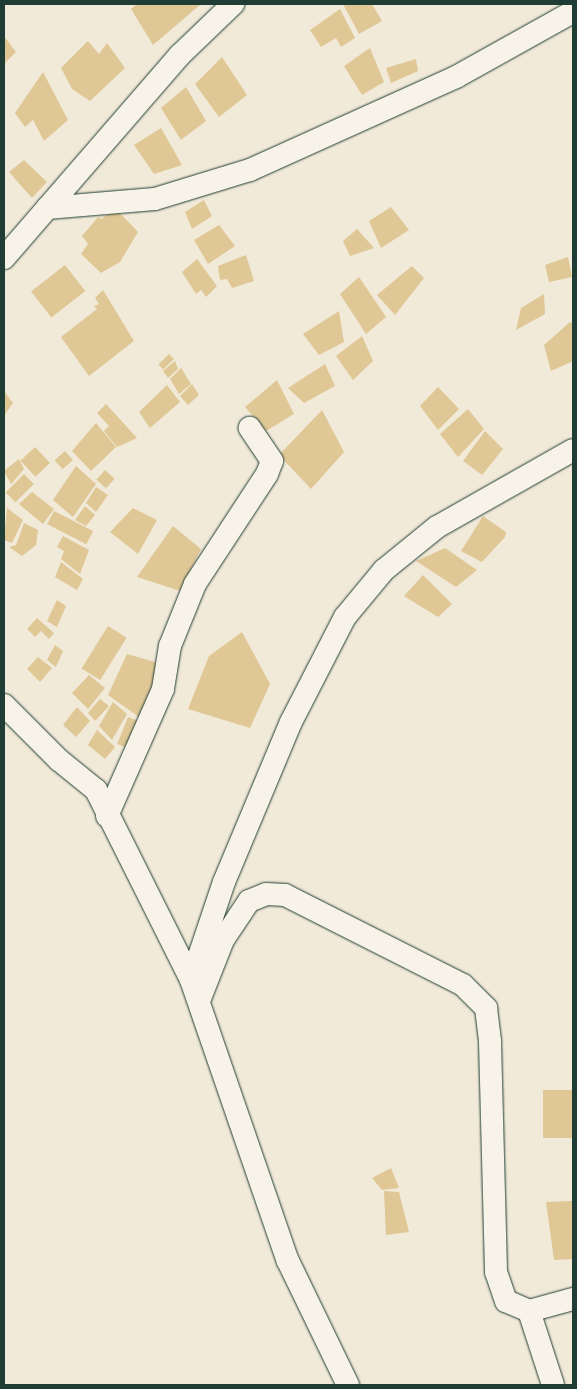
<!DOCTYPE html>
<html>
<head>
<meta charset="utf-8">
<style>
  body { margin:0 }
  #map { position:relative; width:577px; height:1389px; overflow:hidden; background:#f2ead8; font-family:Sriracha,sans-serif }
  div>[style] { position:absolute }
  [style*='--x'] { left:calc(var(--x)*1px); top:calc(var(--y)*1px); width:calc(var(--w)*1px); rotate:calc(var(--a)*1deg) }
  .building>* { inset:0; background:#dfc796; transform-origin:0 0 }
  .roads { filter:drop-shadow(0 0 1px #1f3d34) drop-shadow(0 0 1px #1f3d34) }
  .minor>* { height:22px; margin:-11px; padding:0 11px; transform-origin:11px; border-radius:11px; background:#f7f3e8 }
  span { translate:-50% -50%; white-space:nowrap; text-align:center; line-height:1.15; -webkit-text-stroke:5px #f7f3e8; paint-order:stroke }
  .frame { position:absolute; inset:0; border:5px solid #1f3d34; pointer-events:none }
</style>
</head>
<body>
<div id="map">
  <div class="building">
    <div style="clip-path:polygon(137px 4px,201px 4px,153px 45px,131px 9px)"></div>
    <div style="clip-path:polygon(343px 4px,372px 4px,382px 21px,359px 34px)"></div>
    <div style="clip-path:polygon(340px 9px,355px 38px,341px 47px,336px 38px,321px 47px,310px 30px)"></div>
    <div style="clip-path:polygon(4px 36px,16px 52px,4px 64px)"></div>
    <div style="clip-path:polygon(88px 41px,99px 54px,107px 43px,125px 68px,90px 101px,72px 89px,61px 68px)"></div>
    <div style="clip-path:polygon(370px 48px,384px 82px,362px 95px,344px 66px)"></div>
    <div style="clip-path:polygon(222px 57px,247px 95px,219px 117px,195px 84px)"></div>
    <div style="clip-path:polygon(416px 59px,418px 71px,391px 83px,386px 68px)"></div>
    <div style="clip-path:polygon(43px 72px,68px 120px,44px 141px,33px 120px,25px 127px,15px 113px)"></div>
    <div style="clip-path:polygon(186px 87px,206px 121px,181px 140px,161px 108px)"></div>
    <div style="clip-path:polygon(161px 128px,182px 165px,154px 174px,134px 145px)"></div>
    <div style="clip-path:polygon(24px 160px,47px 182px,32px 198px,9px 172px)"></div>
    <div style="clip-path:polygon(204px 200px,212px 216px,192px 229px,185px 212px)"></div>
    <div style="clip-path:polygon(114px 207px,138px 232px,120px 262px,101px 273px,81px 254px,88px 244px,82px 236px,98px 217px,102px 219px)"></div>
    <div style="clip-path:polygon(391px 207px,409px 230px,381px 248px,369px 221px)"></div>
    <div style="clip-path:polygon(219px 225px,235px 246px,208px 264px,194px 240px)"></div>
    <div style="clip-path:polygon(357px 229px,374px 248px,350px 256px,343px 241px)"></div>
    <div style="clip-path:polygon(246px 255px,254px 281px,232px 288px,227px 279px,220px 280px,218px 266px)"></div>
    <div style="clip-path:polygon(568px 257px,572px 277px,549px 282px,545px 265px)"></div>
    <div style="clip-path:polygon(197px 259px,217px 286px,206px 297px,201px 290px,196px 294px,182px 272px)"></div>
    <div style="left:65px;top:265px;width:33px;height:43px;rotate:52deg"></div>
    <div style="clip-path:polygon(412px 266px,424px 278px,395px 315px,377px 295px)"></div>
    <div style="clip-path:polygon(359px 277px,386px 317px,366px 334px,340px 294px)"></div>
    <div style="clip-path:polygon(103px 290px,134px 341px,89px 376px,61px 337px,97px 309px,94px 306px,99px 304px,95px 298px)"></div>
    <div style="clip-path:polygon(544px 294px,545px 314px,516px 330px,521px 308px)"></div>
    <div style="clip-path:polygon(339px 311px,344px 342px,319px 355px,303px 334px)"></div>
    <div style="clip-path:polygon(570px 322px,573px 324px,573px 361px,551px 371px,544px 345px)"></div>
    <div style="clip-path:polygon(362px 336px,373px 361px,353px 380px,336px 356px)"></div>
    <div style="left:169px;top:354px;width:7px;height:15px;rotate:45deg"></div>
    <div style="clip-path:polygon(175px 361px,178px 369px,168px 378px,163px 371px)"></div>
    <div style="clip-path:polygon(325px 364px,335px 386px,304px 403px,288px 388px)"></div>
    <div style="clip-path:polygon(181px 368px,191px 384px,179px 394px,170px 379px)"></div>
    <div style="clip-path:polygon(277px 380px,294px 414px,266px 431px,245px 407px)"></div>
    <div style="clip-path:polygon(192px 384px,199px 395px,188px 405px,180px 396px)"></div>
    <div style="clip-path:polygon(167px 385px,180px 402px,150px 428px,139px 412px)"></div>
    <div style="clip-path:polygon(438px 387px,459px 409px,438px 430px,420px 406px)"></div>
    <div style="clip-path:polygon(4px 391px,13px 403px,4px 416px)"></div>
    <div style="clip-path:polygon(106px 404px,137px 438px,117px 447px,104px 431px,109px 426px,97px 413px)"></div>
    <div style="clip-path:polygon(468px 409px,484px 429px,458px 457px,440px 434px)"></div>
    <div style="clip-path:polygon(322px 410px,344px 452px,311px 489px,279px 455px)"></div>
    <div style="clip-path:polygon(96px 423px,116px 447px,91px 471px,72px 451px)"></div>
    <div style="clip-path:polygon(485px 431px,503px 449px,482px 475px,463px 461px)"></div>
    <div style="left:35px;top:447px;width:22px;height:20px;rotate:47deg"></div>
    <div style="left:65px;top:451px;width:12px;height:14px;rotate:48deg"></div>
    <div style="clip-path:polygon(19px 459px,24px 469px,11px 484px,4px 471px)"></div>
    <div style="clip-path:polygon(76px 466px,96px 484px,73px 517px,53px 500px)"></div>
    <div style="left:105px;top:470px;width:13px;height:13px;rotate:42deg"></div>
    <div style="left:24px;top:474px;width:14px;height:26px;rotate:45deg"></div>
    <div style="clip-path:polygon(96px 487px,108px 495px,96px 512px,86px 503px)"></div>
    <div style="clip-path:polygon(32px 492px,54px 509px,43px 524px,19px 504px)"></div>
    <div style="clip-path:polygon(85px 506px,95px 515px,86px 526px,75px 520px)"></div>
    <div style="clip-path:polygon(7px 508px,23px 520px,12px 543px,4px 540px)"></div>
    <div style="clip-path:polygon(133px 508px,157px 520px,138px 554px,110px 532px)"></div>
    <div style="left:54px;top:511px;width:44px;height:15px;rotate:27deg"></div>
    <div style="clip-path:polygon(483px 516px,506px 532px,505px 537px,482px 562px,461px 551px)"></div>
    <div style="clip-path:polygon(24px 523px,38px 530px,36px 545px,22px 556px,9px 547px,16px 545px)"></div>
    <div style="clip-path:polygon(173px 526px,201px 549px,180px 591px,137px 577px)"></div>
    <div style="clip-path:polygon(63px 536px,89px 550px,80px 574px,61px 559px,64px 551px,57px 547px)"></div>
    <div style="clip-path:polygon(445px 548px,477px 570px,456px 587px,416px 561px)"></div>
    <div style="clip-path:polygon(61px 562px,83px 579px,77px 590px,55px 577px)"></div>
    <div style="clip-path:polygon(423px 575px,452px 604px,438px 617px,404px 596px)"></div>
    <div style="clip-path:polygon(57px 600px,66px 606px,57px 627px,47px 621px)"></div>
    <div style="clip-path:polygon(37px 618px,54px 633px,49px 639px,41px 631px,35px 637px,27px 629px)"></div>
    <div style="left:108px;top:626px;width:22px;height:50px;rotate:32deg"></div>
    <div style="clip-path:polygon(242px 632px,270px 684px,250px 728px,188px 709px,209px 656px)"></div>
    <div style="clip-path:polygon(55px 645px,63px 651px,56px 667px,47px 660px)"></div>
    <div style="clip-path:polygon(127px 654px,162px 664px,143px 720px,108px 695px)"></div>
    <div style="clip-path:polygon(38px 657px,52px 668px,40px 682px,27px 669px)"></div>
    <div style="clip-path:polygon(89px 675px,105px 688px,88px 709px,72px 693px)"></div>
    <div style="clip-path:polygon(100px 699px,109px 706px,95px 721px,88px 713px)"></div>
    <div style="clip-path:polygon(113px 702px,127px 714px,112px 740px,99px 726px)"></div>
    <div style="clip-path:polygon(77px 707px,90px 721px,76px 737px,63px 725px)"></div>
    <div style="left:128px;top:717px;width:11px;height:29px;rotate:22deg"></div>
    <div style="clip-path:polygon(97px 730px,115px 747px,105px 759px,88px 745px)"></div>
    <div style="left:573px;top:1090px;width:48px;height:30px;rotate:90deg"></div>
    <div style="clip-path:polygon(391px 1168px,399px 1188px,382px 1190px,372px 1178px)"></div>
    <div style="clip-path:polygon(384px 1191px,399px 1192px,409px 1232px,386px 1235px)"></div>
    <div style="clip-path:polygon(573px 1201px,573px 1259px,554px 1260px,546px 1202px)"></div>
  </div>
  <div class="roads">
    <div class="minor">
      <div style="--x:47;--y:208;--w:108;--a:-4.8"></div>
      <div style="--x:155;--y:199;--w:99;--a:-17"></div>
      <div style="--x:250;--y:170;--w:226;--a:-24.3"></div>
      <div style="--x:456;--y:77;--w:134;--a:-29.1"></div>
      <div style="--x:4;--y:258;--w:269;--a:-49.1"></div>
      <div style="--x:180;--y:55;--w:74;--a:-43.9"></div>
      <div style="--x:4;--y:705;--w:78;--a:45"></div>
      <div style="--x:59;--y:760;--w:48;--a:39"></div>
      <div style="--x:96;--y:790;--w:212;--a:63.4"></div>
      <div style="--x:191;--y:980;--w:297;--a:71"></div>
      <div style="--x:288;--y:1261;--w:138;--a:64.2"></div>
      <div style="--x:107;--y:816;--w:139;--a:-66.2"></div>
      <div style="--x:163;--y:689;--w:44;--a:-80.8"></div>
      <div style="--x:170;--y:646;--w:67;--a:-68"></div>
      <div style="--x:195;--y:584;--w:131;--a:-56.8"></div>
      <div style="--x:267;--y:474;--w:14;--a:-69"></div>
      <div style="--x:272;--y:461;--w:40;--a:-124"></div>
      <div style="--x:191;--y:980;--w:103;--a:-71.4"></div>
      <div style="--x:224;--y:882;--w:173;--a:-67.3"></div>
      <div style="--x:291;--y:722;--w:118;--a:-62.8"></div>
      <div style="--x:345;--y:617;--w:61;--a:-50.3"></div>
      <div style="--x:384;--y:570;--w:68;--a:-39.1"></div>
      <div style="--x:437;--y:527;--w:156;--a:-29.5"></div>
      <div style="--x:199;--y:1001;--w:66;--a:-68.5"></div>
      <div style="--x:223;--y:940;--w:47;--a:-56.3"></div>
      <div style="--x:249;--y:901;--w:18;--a:-22"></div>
      <div style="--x:266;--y:894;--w:19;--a:3"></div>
      <div style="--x:285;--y:895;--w:199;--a:26.8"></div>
      <div style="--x:463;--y:985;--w:33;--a:45"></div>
      <div style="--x:486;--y:1008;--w:34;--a:83"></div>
      <div style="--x:490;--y:1042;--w:230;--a:88.5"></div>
      <div style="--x:496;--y:1272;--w:31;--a:71"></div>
      <div style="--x:506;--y:1301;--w:25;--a:23"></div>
      <div style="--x:529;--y:1311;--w:46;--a:-15.3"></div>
      <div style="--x:529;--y:1311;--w:78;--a:72"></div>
    </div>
  </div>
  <div class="frame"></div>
</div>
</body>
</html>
